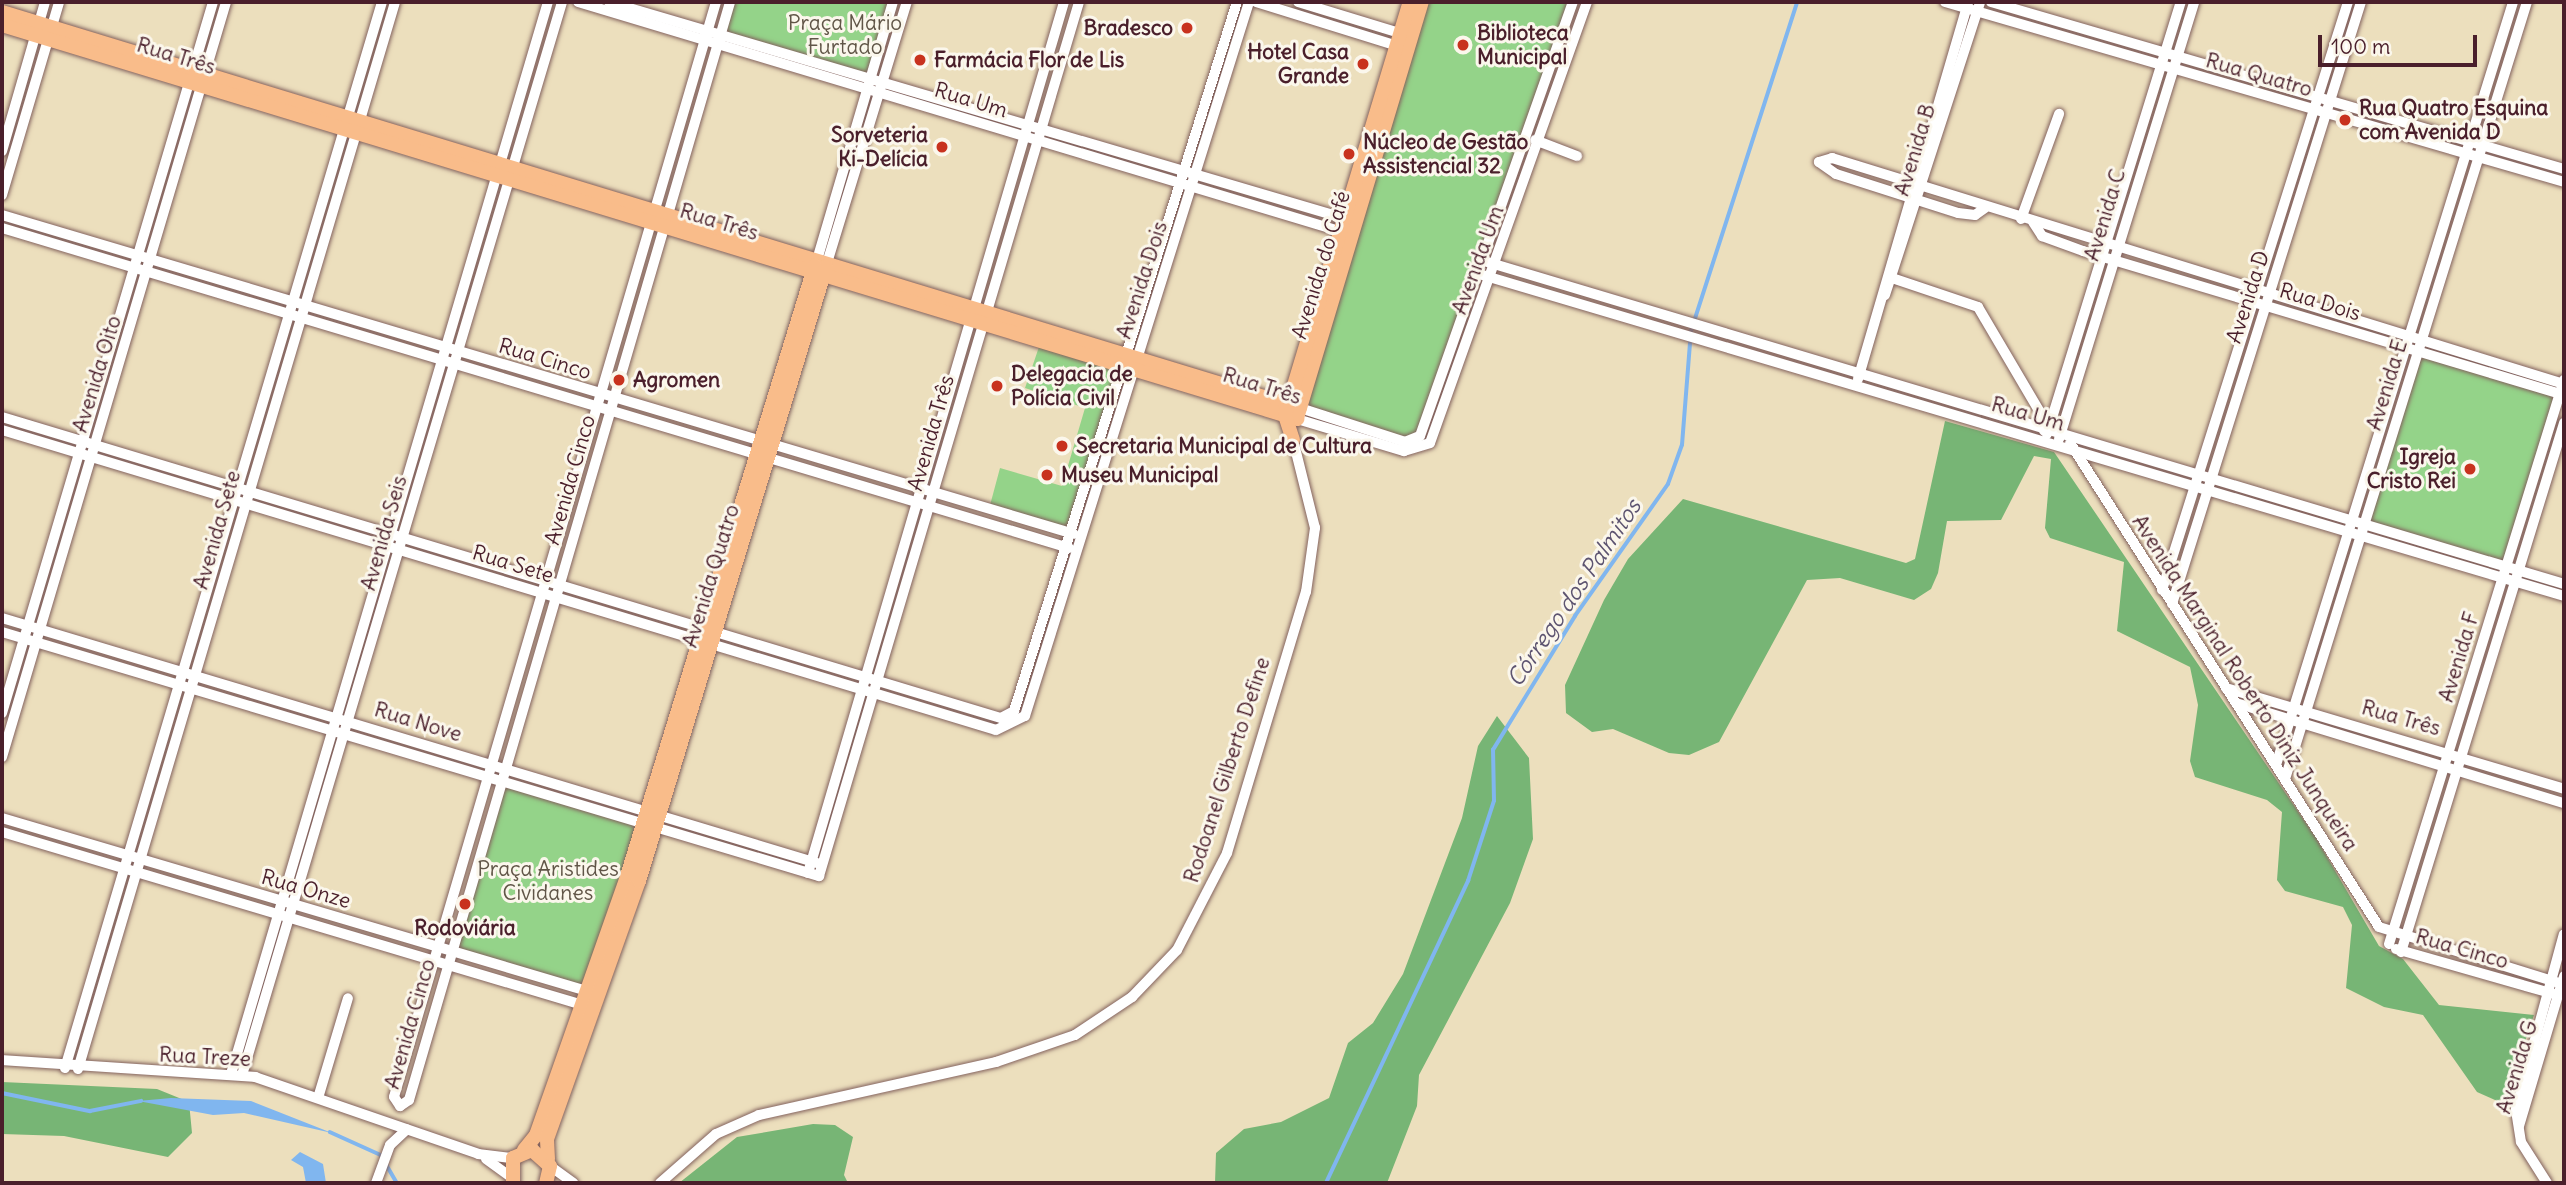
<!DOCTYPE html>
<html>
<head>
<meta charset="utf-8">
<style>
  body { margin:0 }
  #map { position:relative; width:2566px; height:1185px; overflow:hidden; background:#ecdfbd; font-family:Delius,sans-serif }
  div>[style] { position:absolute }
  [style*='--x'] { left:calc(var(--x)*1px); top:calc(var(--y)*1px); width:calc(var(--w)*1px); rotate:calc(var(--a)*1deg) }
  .green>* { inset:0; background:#94d389; transform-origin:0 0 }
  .forest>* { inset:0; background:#77b575 }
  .water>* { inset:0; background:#80b6ef }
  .stream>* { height:3.5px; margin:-1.75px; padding:0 1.75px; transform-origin:1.75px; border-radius:1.75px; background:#80b6ef }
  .roads { filter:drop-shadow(0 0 2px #83625e) drop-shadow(0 0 2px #83625e) }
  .minor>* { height:10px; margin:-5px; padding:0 5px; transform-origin:5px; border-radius:5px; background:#fff }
  .major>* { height:14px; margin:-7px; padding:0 7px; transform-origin:7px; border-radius:7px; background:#f9bc8a }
  .dots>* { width:19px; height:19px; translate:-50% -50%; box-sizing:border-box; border:4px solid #fbf7ec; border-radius:50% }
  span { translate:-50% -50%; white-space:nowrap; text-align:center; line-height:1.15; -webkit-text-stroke:6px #fbf7ec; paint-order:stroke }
  .park-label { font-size:21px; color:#605547 }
  .poi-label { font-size:21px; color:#4a1f2b; font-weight:700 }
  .right { translate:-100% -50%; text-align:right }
  .left { translate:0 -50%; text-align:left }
  .street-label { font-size:21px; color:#4a1f2b }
  .water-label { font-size:23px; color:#5d5470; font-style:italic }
  .frame { position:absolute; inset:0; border:4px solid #4a1f2b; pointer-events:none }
  .scale { position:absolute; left:2318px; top:35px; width:159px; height:32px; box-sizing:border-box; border:4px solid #4a1f2b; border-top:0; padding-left:9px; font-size:21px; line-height:24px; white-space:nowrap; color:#4a1f2b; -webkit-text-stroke:5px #fbf7ec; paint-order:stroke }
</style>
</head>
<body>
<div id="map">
  <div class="green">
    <div style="clip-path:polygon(730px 2px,893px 2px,870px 78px,721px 33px)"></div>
    <div style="clip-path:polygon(1428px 2px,1569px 2px,1414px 441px,1302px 407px)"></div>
    <div style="clip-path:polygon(1041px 341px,1122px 365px,1069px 532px,989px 509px,1000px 468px,1062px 486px,1085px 408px,1025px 388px)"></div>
    <div style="left:2419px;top:351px;width:148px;height:181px;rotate:16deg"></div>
    <div style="left:502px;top:779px;width:149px;height:180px;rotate:17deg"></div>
  </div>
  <div class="forest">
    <div style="clip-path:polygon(1945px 421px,2054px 452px,2316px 838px,2379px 946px,2403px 959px,2439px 1005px,2534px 1015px,2504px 1104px,2477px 1092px,2423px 1015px,2384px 1007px,2346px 988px,2352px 925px,2343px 907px,2285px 891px,2277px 880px,2282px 812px,2267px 800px,2195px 777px,2190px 761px,2198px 705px,2190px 667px,2117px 631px,2124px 562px,2050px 538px,2045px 528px,2051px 459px,2034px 456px,2001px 520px,1947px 521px,1938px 573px,1931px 589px,1914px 600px,1840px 578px,1807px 580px,1719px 742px,1689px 755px,1669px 753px,1613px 729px,1592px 732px,1566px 713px,1565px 685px,1604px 600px,1628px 559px,1683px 499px,1906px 563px,1915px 559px)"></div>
    <div style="clip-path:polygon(1497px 716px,1529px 758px,1533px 839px,1510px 903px,1419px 1075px,1417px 1106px,1387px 1183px,1215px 1183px,1216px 1153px,1244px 1129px,1281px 1122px,1329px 1098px,1348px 1043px,1373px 1023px,1403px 974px,1462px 818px,1478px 746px)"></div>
    <div style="clip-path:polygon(2px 1082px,157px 1089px,189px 1102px,192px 1133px,168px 1157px,64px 1136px,2px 1134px)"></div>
    <div style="clip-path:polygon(813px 1124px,835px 1125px,853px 1137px,844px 1175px,848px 1183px,679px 1183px,737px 1137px)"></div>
  </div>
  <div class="water">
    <div style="clip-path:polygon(171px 1098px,251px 1101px,332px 1133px,244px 1113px,213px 1115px,138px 1101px)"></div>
    <div style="clip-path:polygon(300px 1152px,323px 1164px,326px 1183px,306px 1183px,303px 1167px,291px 1160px)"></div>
  </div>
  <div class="stream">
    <div style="--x:2;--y:1093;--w:90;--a:11.6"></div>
    <div style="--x:90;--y:1111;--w:52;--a:-11.1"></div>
    <div style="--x:330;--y:1132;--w:56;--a:24.3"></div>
    <div style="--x:381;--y:1155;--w:32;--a:60"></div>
    <div style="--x:1326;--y:1183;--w:334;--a:-64.8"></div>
    <div style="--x:1468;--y:881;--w:84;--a:-72"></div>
    <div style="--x:1494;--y:801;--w:51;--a:-91.1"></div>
    <div style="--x:1493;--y:750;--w:157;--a:-58.5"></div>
    <div style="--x:1575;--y:616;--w:161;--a:-54.8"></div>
    <div style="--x:1668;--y:484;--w:41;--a:-70.3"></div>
    <div style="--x:1682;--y:445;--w:114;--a:-85.5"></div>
    <div style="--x:1691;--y:331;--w:346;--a:-72.1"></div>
  </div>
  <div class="roads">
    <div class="minor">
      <div style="--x:578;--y:2;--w:802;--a:16.74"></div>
      <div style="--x:609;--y:2;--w:772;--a:16.39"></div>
      <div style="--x:716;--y:2;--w:1141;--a:106.39"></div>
      <div style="--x:394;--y:1097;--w:11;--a:56"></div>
      <div style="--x:400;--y:1106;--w:11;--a:-34"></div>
      <div style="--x:409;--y:1100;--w:1144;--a:-73.7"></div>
      <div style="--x:1256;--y:2;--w:155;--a:17.3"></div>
      <div style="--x:1298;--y:2;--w:113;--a:17"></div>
      <div style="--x:1945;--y:2;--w:645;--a:16.21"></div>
      <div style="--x:1991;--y:2;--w:597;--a:16.25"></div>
      <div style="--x:1535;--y:140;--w:45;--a:20.9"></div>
      <div style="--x:2;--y:151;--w:155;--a:-73.9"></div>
      <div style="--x:2;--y:195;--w:201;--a:-73.5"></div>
      <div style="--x:1985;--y:208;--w:12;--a:145"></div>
      <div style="--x:1975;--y:215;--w:17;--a:-173"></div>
      <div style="--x:1958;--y:213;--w:128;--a:-162.3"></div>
      <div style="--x:1836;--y:174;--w:21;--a:-145"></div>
      <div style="--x:1819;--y:162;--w:14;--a:-17"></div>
      <div style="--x:1832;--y:158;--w:766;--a:17.16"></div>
      <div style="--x:2;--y:215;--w:1118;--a:16.57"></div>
      <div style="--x:2021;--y:219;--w:112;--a:-70.1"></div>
      <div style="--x:2033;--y:222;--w:17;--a:57"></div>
      <div style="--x:2042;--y:236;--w:44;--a:20.1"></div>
      <div style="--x:2083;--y:251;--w:502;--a:16.67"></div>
      <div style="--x:2;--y:228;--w:1114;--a:16.69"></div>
      <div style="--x:817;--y:260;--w:269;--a:-73.6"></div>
      <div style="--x:1484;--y:261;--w:1127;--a:16.65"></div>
      <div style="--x:827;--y:263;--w:273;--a:-73"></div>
      <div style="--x:1479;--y:274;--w:1132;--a:16.53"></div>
      <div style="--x:1889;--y:277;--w:94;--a:18.6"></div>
      <div style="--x:1978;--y:307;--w:124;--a:59.5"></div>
      <div style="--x:2041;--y:414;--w:17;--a:80"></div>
      <div style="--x:1885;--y:295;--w:308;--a:-72"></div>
      <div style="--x:1858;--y:379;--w:393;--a:-73.7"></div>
      <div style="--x:1300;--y:408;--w:110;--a:17.9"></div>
      <div style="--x:1405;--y:442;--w:16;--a:-22"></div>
      <div style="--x:1420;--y:436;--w:460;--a:-70.6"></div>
      <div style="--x:2;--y:417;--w:1043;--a:16.77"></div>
      <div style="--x:1001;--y:718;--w:15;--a:-28"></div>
      <div style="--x:1014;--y:711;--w:743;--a:-72.54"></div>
      <div style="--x:1297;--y:419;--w:112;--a:16.7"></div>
      <div style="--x:1404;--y:451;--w:27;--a:-17"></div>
      <div style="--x:1430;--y:443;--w:468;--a:-70.4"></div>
      <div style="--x:2;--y:430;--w:1038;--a:16.79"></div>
      <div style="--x:996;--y:730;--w:32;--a:-26"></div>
      <div style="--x:1025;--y:716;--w:748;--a:-72.58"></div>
      <div style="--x:2047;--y:434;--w:452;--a:-72.8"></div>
      <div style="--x:2059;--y:439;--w:457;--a:-72.8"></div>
      <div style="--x:2070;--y:443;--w:574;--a:57.44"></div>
      <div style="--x:2379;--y:927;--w:192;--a:17.3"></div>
      <div style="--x:2162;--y:590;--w:617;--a:-72.45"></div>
      <div style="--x:2172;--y:604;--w:631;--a:-72.57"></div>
      <div style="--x:2;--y:618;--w:851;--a:16.73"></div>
      <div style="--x:2;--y:632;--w:853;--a:16.63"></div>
      <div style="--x:819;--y:876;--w:912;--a:-73.43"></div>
      <div style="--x:2226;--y:688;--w:353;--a:16.6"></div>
      <div style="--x:2236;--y:703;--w:343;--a:17"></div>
      <div style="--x:2;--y:713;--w:742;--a:-73.47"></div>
      <div style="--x:2;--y:757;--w:788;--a:-73.47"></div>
      <div style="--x:2276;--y:765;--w:799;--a:-72.74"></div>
      <div style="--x:2285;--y:779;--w:814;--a:-72.7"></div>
      <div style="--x:2;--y:818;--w:617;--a:16.47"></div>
      <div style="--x:2;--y:832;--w:609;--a:16.59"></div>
      <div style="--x:808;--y:873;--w:908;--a:-73.62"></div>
      <div style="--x:2389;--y:944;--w:591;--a:-72.76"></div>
      <div style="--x:2396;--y:949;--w:168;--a:15.9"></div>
      <div style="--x:2558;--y:995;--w:20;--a:-72"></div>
      <div style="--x:2401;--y:952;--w:554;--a:-72.87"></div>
      <div style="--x:2;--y:1060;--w:254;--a:3.8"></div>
      <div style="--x:255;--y:1077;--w:236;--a:19"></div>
      <div style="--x:478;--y:1154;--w:35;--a:7"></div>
      <div style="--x:65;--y:1068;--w:1112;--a:-73.44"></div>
      <div style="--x:78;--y:1069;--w:1113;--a:-73.45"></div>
      <div style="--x:231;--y:1074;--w:1118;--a:-73.53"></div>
      <div style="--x:242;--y:1075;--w:1120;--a:-73.39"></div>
      <div style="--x:318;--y:1098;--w:104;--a:-73.3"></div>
      <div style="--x:2519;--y:1126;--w:137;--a:-73.4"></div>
      <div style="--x:486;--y:1159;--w:29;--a:36"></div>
      <div style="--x:550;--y:1166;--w:29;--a:36"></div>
      <div style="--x:376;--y:1183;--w:40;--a:-69.8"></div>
      <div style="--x:390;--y:1145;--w:23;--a:-43"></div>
      <div style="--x:660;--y:1183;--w:74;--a:-41.2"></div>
      <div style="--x:716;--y:1134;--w:47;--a:-23.8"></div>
      <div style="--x:759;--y:1115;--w:243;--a:-12.6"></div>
      <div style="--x:996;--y:1062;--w:83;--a:-18.9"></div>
      <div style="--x:1075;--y:1035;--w:69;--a:-33.7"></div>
      <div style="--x:1132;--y:997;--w:65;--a:-46.2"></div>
      <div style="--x:1177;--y:950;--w:109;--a:-62.7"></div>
      <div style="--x:1227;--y:853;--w:273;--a:-73.2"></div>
      <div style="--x:1306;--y:592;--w:65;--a:-82"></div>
      <div style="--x:1315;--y:528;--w:91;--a:-104"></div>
      <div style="--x:2547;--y:1183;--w:49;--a:-122.4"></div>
      <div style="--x:2521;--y:1142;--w:33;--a:-99"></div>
      <div style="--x:2516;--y:1109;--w:181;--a:-74.7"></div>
    </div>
    <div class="major">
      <div style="--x:2;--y:12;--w:1357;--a:16.97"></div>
      <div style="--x:2;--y:25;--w:1354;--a:16.92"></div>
      <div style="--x:1297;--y:418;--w:434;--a:-73.3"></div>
      <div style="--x:1293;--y:440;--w:26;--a:-108"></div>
      <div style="--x:1285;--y:415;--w:432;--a:-73.2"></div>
      <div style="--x:524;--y:1150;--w:19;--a:-51"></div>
      <div style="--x:536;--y:1135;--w:275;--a:-70.6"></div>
      <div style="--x:627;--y:876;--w:639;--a:-72.9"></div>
      <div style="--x:548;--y:1159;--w:20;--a:-93"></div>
      <div style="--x:547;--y:1139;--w:274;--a:-70.4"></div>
      <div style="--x:639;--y:881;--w:642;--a:-73.06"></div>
      <div style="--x:513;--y:1183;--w:25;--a:-90"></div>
      <div style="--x:513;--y:1158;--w:21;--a:-23"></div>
      <div style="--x:532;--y:1150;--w:24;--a:42"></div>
      <div style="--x:550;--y:1166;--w:17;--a:103"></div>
    </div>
  </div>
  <div class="dots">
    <div style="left:1187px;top:28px;background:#c8321e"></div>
    <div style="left:1463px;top:45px;background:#c8321e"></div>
    <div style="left:920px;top:60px;background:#c8321e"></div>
    <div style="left:1363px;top:64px;background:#c8321e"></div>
    <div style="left:2345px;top:120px;background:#c8321e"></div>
    <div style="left:942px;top:147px;background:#c8321e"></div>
    <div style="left:1349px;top:154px;background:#c8321e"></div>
    <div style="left:619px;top:380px;background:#c8321e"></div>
    <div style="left:997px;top:386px;background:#c8321e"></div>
    <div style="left:1062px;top:446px;background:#c8321e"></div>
    <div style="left:2470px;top:469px;background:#c8321e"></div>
    <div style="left:1047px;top:475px;background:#c8321e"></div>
    <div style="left:465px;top:904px;background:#c8321e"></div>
  </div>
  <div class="park-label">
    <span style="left:845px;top:35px">Praça Mário<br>Furtado</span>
    <span style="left:548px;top:881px">Praça Aristides<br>Cividanes</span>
  </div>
  <div class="poi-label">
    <span class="right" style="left:1173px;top:28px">Bradesco</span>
    <span class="left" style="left:1477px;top:45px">Biblioteca<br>Municipal</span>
    <span class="right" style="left:1349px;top:64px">Hotel Casa<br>Grande</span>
    <span class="left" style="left:934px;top:60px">Farmácia Flor de Lis</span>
    <span class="left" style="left:2359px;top:120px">Rua Quatro Esquina<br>com Avenida D</span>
    <span class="right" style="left:928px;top:147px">Sorveteria<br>Ki-Delícia</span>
    <span class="left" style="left:1363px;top:154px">Núcleo de Gestão<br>Assistencial 32</span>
    <span class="left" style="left:1011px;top:386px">Delegacia de<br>Polícia Civil</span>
    <span class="left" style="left:633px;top:380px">Agromen</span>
    <span class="left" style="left:1076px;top:446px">Secretaria Municipal de Cultura</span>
    <span class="right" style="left:2456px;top:469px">Igreja<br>Cristo Rei</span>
    <span class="left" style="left:1061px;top:475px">Museu Municipal</span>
    <span style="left:465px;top:928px">Rodoviária</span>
  </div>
  <div class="street-label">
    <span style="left:176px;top:56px;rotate:17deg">Rua Três</span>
    <span style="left:2259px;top:75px;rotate:16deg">Rua Quatro</span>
    <span style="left:971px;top:100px;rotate:17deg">Rua Um</span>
    <span style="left:1915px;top:150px;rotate:-73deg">Avenida B</span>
    <span style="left:2105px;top:215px;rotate:-73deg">Avenida C</span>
    <span style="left:719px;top:222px;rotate:17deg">Rua Três</span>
    <span style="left:1478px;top:260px;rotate:-70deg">Avenida Um</span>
    <span style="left:1321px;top:265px;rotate:-73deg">Avenida do Café</span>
    <span style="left:1142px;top:280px;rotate:-72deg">Avenida Dois</span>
    <span style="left:2248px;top:297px;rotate:-72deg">Avenida D</span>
    <span style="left:2320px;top:302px;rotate:17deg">Rua Dois</span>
    <span style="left:545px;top:359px;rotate:17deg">Rua Cinco</span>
    <span style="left:97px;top:374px;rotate:-73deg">Avenida Oito</span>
    <span style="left:2387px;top:385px;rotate:-73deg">Avenida E</span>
    <span style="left:1262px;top:386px;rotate:17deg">Rua Três</span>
    <span style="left:2028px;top:414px;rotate:16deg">Rua Um</span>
    <span style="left:931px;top:433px;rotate:-74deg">Avenida Três</span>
    <span style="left:570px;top:480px;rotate:-74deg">Avenida Cinco</span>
    <span style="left:217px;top:530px;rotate:-74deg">Avenida Sete</span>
    <span style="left:384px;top:533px;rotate:-74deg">Avenida Seis</span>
    <span style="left:513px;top:564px;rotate:17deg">Rua Sete</span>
    <span style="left:711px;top:576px;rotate:-73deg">Avenida Quatro</span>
    <span style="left:2459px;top:657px;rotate:-73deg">Avenida F</span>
    <span style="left:2245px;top:683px;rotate:57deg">Avenida Marginal Roberto Diniz Junqueira</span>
    <span style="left:2401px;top:718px;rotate:16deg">Rua Três</span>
    <span style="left:418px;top:722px;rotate:17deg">Rua Nove</span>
    <span style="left:1227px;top:770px;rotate:-72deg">Rodoanel Gilberto Define</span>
    <span style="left:306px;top:889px;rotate:16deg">Rua Onze</span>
    <span style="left:2462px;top:949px;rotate:16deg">Rua Cinco</span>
    <span style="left:410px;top:1024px;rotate:-74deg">Avenida Cinco</span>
    <span style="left:205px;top:1057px;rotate:3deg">Rua Treze</span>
    <span style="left:2517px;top:1067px;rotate:-73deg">Avenida G</span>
  </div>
  <div class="water-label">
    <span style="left:1574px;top:593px;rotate:-56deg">Córrego dos Palmitos</span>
  </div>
  <div class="frame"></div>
  <div class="scale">100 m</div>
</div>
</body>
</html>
